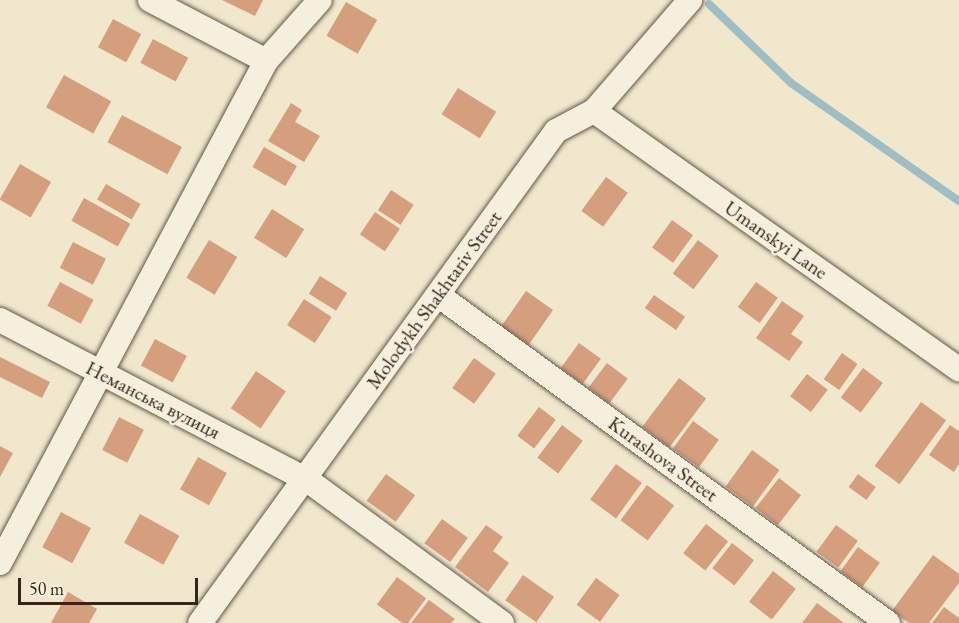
<!DOCTYPE html>
<html>
<head>
<meta charset="utf-8">
<style>
  body { margin:0 }
  #map { position:relative; width:959px; height:623px; overflow:hidden; background:#f0e7cd; font-family:"EB Garamond",serif }
  div>[style] { position:absolute }
  [style*='--x'] { left:calc(var(--x)*1px); top:calc(var(--y)*1px); width:calc(var(--w)*1px); rotate:calc(var(--a)*1deg) }
  .stream>* { height:8px; margin:-4px; padding:0 4px; transform-origin:4px; border-radius:4px; background:#a0bdc3 }
  .building>* { inset:0; background:#d59e7d; transform-origin:0 0 }
  .roads { filter:drop-shadow(0 0 2px #665647) drop-shadow(0 0 2px #665647) }
  .street>* { height:24px; margin:-12px; padding:0 12px; transform-origin:12px; border-radius:12px; background:#f5efde }
  span { translate:-50% -50%; white-space:nowrap; text-align:center; line-height:1.15; -webkit-text-stroke:5px #f5efde; paint-order:stroke }
  .street-label { font-size:20px; color:#38251a }
  .scale { position:absolute; left:18px; top:578px; width:180px; height:27px; box-sizing:border-box; border:3px solid #38251a; border-top:0; padding-left:8px; font-size:18px; line-height:21px; white-space:nowrap; color:#38251a; -webkit-text-stroke:4px #f5efde; paint-order:stroke }
</style>
</head>
<body>
<div id="map">
  <div class="stream">
    <div style="--x:709;--y:4;--w:114;--a:43.9"></div>
    <div style="--x:791;--y:83;--w:205;--a:35.1"></div>
  </div>
  <div class="building">
    <div style="clip-path:polygon(222px 0,263px 0,255px 16px)"></div>
    <div style="left:346px;top:2px;width:36px;height:39px;rotate:30deg"></div>
    <div style="left:113px;top:19px;width:32px;height:32px;rotate:28deg"></div>
    <div style="left:153px;top:39px;width:40px;height:27px;rotate:28deg"></div>
    <div style="left:64px;top:75px;width:54px;height:37px;rotate:29deg"></div>
    <div style="left:458px;top:88px;width:45px;height:31px;rotate:32deg"></div>
    <div style="clip-path:polygon(291px 103px,302px 110px,295px 122px,320px 136px,304px 162px,268px 141px)"></div>
    <div style="left:122px;top:115px;width:68px;height:31px;rotate:28deg"></div>
    <div style="left:264px;top:147px;width:38px;height:23px;rotate:30deg"></div>
    <div style="left:20px;top:164px;width:36px;height:41px;rotate:30deg"></div>
    <div style="left:606px;top:177px;width:27px;height:42px;rotate:36deg"></div>
    <div style="left:106px;top:184px;width:40px;height:18px;rotate:30deg"></div>
    <div style="left:391px;top:190px;width:27px;height:24px;rotate:33deg"></div>
    <div style="left:84px;top:198px;width:53px;height:26px;rotate:29deg"></div>
    <div style="left:272px;top:209px;width:38px;height:34px;rotate:32deg"></div>
    <div style="left:375px;top:212px;width:30px;height:27px;rotate:34deg"></div>
    <div style="left:672px;top:220px;width:26px;height:34px;rotate:36deg"></div>
    <div style="left:209px;top:240px;width:33px;height:44px;rotate:31deg"></div>
    <div style="left:698px;top:240px;width:26px;height:42px;rotate:37deg"></div>
    <div style="left:73px;top:242px;width:37px;height:29px;rotate:27deg"></div>
    <div style="left:320px;top:276px;width:32px;height:21px;rotate:32deg"></div>
    <div style="left:60px;top:282px;width:38px;height:27px;rotate:28deg"></div>
    <div style="left:756px;top:282px;width:27px;height:31px;rotate:36deg"></div>
    <div style="left:526px;top:291px;width:33px;height:43px;rotate:35deg"></div>
    <div style="left:654px;top:295px;width:38px;height:16px;rotate:35deg"></div>
    <div style="left:304px;top:299px;width:33px;height:31px;rotate:33deg"></div>
    <div style="clip-path:polygon(782px 301px,804px 316px,791px 334px,803px 342px,789px 361px,756px 338px)"></div>
    <div style="left:155px;top:339px;width:36px;height:30px;rotate:28deg"></div>
    <div style="left:579px;top:343px;width:27px;height:31px;rotate:36deg"></div>
    <div style="left:842px;top:353px;width:19px;height:32px;rotate:35deg"></div>
    <div style="clip-path:polygon(0 357px,50px 382px,42px 398px,0 377px)"></div>
    <div style="left:474px;top:358px;width:27px;height:37px;rotate:36deg"></div>
    <div style="left:607px;top:363px;width:26px;height:31px;rotate:37deg"></div>
    <div style="left:863px;top:368px;width:25px;height:37px;rotate:37deg"></div>
    <div style="left:256px;top:371px;width:36px;height:45px;rotate:34deg"></div>
    <div style="left:807px;top:374px;width:26px;height:28px;rotate:37deg"></div>
    <div style="left:679px;top:378px;width:34px;height:61px;rotate:37deg"></div>
    <div style="left:921px;top:402px;width:31px;height:79px;rotate:36deg"></div>
    <div style="left:539px;top:407px;width:21px;height:36px;rotate:37deg"></div>
    <div style="left:119px;top:417px;width:28px;height:37px;rotate:27deg"></div>
    <div style="left:693px;top:421px;width:32px;height:34px;rotate:36deg"></div>
    <div style="left:562px;top:425px;width:26px;height:41px;rotate:37deg"></div>
    <div style="clip-path:polygon(950px 425px,959px 431px,959px 464px,954px 472px,929px 455px)"></div>
    <div style="clip-path:polygon(0 446px,13px 453px,0 477px)"></div>
    <div style="left:752px;top:450px;width:34px;height:45px;rotate:36deg"></div>
    <div style="left:198px;top:457px;width:33px;height:37px;rotate:29deg"></div>
    <div style="left:616px;top:464px;width:32px;height:44px;rotate:36deg"></div>
    <div style="left:386px;top:474px;width:36px;height:33px;rotate:36deg"></div>
    <div style="left:858px;top:474px;width:22px;height:16px;rotate:36deg"></div>
    <div style="left:779px;top:478px;width:28px;height:38px;rotate:38deg"></div>
    <div style="left:647px;top:485px;width:34px;height:44px;rotate:37deg"></div>
    <div style="left:61px;top:512px;width:34px;height:40px;rotate:28deg"></div>
    <div style="left:140px;top:514px;width:45px;height:33px;rotate:29deg"></div>
    <div style="left:442px;top:519px;width:32px;height:30px;rotate:36deg"></div>
    <div style="left:706px;top:524px;width:28px;height:37px;rotate:38deg"></div>
    <div style="clip-path:polygon(486px 525px,503px 537px,493px 551px,509px 563px,488px 592px,455px 567px)"></div>
    <div style="left:836px;top:525px;width:27px;height:33px;rotate:36deg"></div>
    <div style="left:732px;top:543px;width:28px;height:32px;rotate:38deg"></div>
    <div style="left:858px;top:547px;width:27px;height:30px;rotate:36deg"></div>
    <div style="clip-path:polygon(933px 555px,959px 574px,959px 583px,929px 623px,909px 623px,892px 611px)"></div>
    <div style="left:773px;top:571px;width:29px;height:39px;rotate:38deg"></div>
    <div style="left:523px;top:575px;width:38px;height:31px;rotate:35deg"></div>
    <div style="left:397px;top:577px;width:36px;height:34px;rotate:36deg"></div>
    <div style="left:596px;top:578px;width:29px;height:33px;rotate:36deg"></div>
    <div style="clip-path:polygon(68px 592px,97px 609px,89px 623px,51px 623px)"></div>
    <div style="clip-path:polygon(429px 600px,455px 619px,451px 623px,411px 623px)"></div>
    <div style="clip-path:polygon(817px 603px,844px 623px,802px 623px)"></div>
    <div style="clip-path:polygon(944px 607px,959px 618px,959px 623px,932px 623px)"></div>
  </div>
  <div class="roads">
    <div class="street">
      <div style="--x:150;--y:0;--w:131;--a:27.7"></div>
      <div style="--x:594;--y:111;--w:447;--a:35.3"></div>
      <div style="--x:438;--y:295;--w:557;--a:36.09"></div>
      <div style="--x:0;--y:320;--w:345;--a:27.5"></div>
      <div style="--x:306;--y:479;--w:243;--a:36.3"></div>
      <div style="--x:0;--y:563;--w:568;--a:-62.08"></div>
      <div style="--x:266;--y:61;--w:81;--a:-48.5"></div>
      <div style="--x:200;--y:623;--w:607;--a:-54.11"></div>
      <div style="--x:556;--y:131;--w:43;--a:-27.8"></div>
      <div style="--x:594;--y:111;--w:147;--a:-49.1"></div>
    </div>
  </div>
  <div class="street-label">
    <span style="left:776px;top:240px;rotate:35deg">Umanskyi Lane</span>
    <span style="left:434px;top:300px;rotate:-54deg">Molodykh Shakhtariv Street</span>
    <span style="left:153px;top:400px;rotate:27deg">Неманська вулиця</span>
    <span style="left:663px;top:459px;rotate:36deg">Kurashova Street</span>
  </div>
  <div class="scale">50 m</div>
</div>
</body>
</html>
